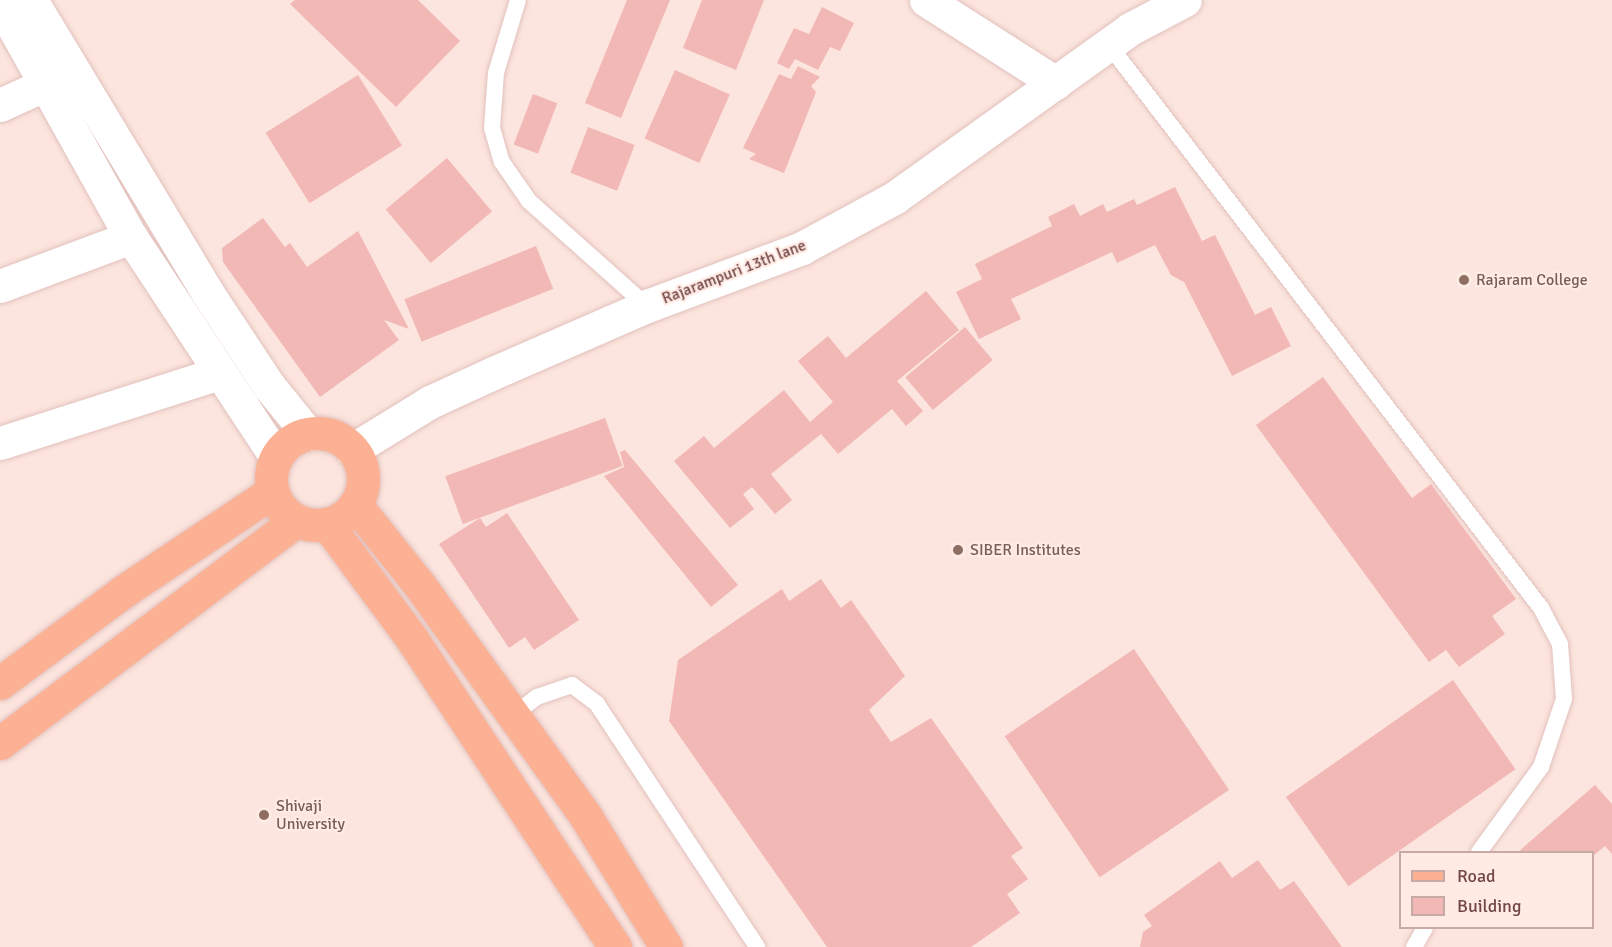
<!DOCTYPE html>
<html>
<head>
<meta charset="utf-8">
<style>
  body { margin:0 }
  #map { position:relative; width:1612px; height:947px; overflow:hidden; background:#fce5de; font-family:Signika,sans-serif }
  div>[style] { position:absolute }
  [style*='--x'] { left:calc(var(--x)*1px); top:calc(var(--y)*1px); width:calc(var(--w)*1px); rotate:calc(var(--a)*1deg) }
  .building>* { inset:0; background:#f2b8b5; transform-origin:0 0 }
  .roads { filter:drop-shadow(0 0 2px #e2c1bd) drop-shadow(0 0 2px #e2c1bd) }
  .lane>* { height:16px; margin:-8px; padding:0 8px; transform-origin:8px; border-radius:8px; background:#fff }
  .street>* { height:33px; margin:-16.5px; padding:0 16.5px; transform-origin:16.5px; border-radius:16.5px; background:#fff }
  .secondary>* { height:33px; margin:-16.5px; padding:0 16.5px; transform-origin:16.5px; border-radius:16.5px; background:#fff }
  .primary>* { height:33px; margin:-16.5px; padding:0 16.5px; transform-origin:16.5px; border-radius:16.5px; background:#fcb194 }
  .primary>.ring { margin:-16.5px; padding:0; box-sizing:content-box; background:none; border:33px solid #fcb194; border-radius:50% }
  .dots>* { width:16px; height:16px; translate:-50% -50%; box-sizing:border-box; border:3px solid #ffebe4; border-radius:50% }
  span { translate:-50% -50%; white-space:nowrap; text-align:center; line-height:1.15; -webkit-text-stroke:4.5px #ffebe4; paint-order:stroke }
  .street-label { font-size:16px; color:#724646 }
  .education-label { font-size:16px; color:#785e54 }
  .left { translate:0 -50%; text-align:left }
  .legend { position:absolute; left:1399px; top:851px; width:195px; height:78px; box-sizing:border-box; background:#ffebe4; border:2px solid #c7a9a5; margin:0; padding:8px 10px; list-style:none; font-size:18px; color:#724646 }
  .legend li { display:flex; align-items:center; gap:12px; height:30px }
  .legend b { width:30px; border:2px solid #c7a9a5 }
</style>
</head>
<body>
<div id="map">
  <div class="building">
    <div style="clip-path:polygon(295px 0,418px 0,460px 41px,396px 107px,290px 4px)"></div>
    <div style="clip-path:polygon(627px 0,670px 0,621px 118px,585px 103px)"></div>
    <div style="clip-path:polygon(702px 0,764px 0,736px 70px,683px 48px)"></div>
    <div style="clip-path:polygon(822px 7px,854px 23px,840px 51px,830px 47px,818px 70px,795px 59px,789px 69px,777px 63px,794px 28px,809px 34px)"></div>
    <div style="clip-path:polygon(798px 66px,820px 77px,811px 86px,816px 92px,784px 173px,749px 159px,756px 154px,743px 148px,779px 74px,791px 79px)"></div>
    <div style="left:675px;top:70px;width:60px;height:75px;rotate:24deg"></div>
    <div style="left:358px;top:75px;width:83px;height:109px;rotate:58deg"></div>
    <div style="left:533px;top:94px;width:26px;height:54px;rotate:21deg"></div>
    <div style="left:588px;top:127px;width:50px;height:49px;rotate:21deg"></div>
    <div style="left:447px;top:158px;width:70px;height:80px;rotate:50deg"></div>
    <div style="clip-path:polygon(1175px 187px,1202px 241px,1215px 235px,1255px 315px,1271px 307px,1291px 346px,1232px 376px,1184px 282px,1171px 275px,1155px 245px,1117px 263px,1112px 252px,1011px 299px,1021px 319px,979px 339px,956px 292px,982px 279px,975px 264px,1052px 226px,1048px 217px,1074px 204px,1080px 216px,1103px 204px,1107px 212px,1134px 199px,1137px 205px)"></div>
    <div style="clip-path:polygon(263px 218px,285px 247px,290px 243px,307px 267px,358px 231px,409px 329px,384px 320px,399px 340px,320px 397px,223px 262px,222px 248px)"></div>
    <div style="left:536px;top:246px;width:46px;height:142px;rotate:68deg"></div>
    <div style="clip-path:polygon(926px 291px,959px 330px,897px 381px,923px 411px,906px 426px,892px 409px,838px 454px,821px 434px,771px 474px,792px 500px,775px 514px,752px 487px,743px 494px,754px 509px,730px 528px,674px 461px,704px 436px,714px 448px,784px 390px,810px 422px,833px 402px,798px 361px,828px 336px,846px 358px)"></div>
    <div style="left:965px;top:327px;width:43px;height:78px;rotate:50deg"></div>
    <div style="clip-path:polygon(1323px 377px,1412px 498px,1431px 484px,1516px 599px,1492px 616px,1505px 634px,1459px 667px,1446px 650px,1429px 662px,1256px 425px)"></div>
    <div style="left:605px;top:418px;width:51px;height:170px;rotate:70deg"></div>
    <div style="clip-path:polygon(625px 450px,738px 585px,711px 607px,604px 476px,624px 467px,620px 452px)"></div>
    <div style="clip-path:polygon(507px 513px,579px 620px,534px 650px,525px 637px,509px 648px,439px 544px,480px 518px,486px 527px)"></div>
    <div style="clip-path:polygon(821px 579px,841px 608px,851px 600px,905px 676px,869px 710px,891px 742px,931px 718px,1023px 848px,1011px 856px,1028px 879px,1007px 894px,1020px 913px,971px 947px,827px 947px,669px 721px,678px 660px,782px 589px,789px 601px)"></div>
    <div style="left:1134px;top:649px;width:170px;height:156px;rotate:56deg"></div>
    <div style="left:1453px;top:680px;width:109px;height:204px;rotate:55deg"></div>
    <div style="clip-path:polygon(1595px 785px,1612px 804px,1612px 854px,1605px 846px,1592px 857px,1592px 852px,1518px 852px)"></div>
    <div style="clip-path:polygon(1258px 860px,1280px 890px,1294px 881px,1342px 947px,1140px 947px,1143px 932px,1152px 926px,1144px 915px,1220px 861px,1232px 878px)"></div>
  </div>
  <div class="roads">
    <div class="lane">
      <div style="--x:518;--y:0;--w:76;--a:106.8"></div>
      <div style="--x:496;--y:73;--w:55;--a:94.2"></div>
      <div style="--x:492;--y:128;--w:35;--a:74"></div>
      <div style="--x:502;--y:162;--w:47;--a:55.3"></div>
      <div style="--x:529;--y:201;--w:158;--a:41.7"></div>
      <div style="--x:1109;--y:45;--w:710;--a:52.5"></div>
      <div style="--x:1541;--y:608;--w:41;--a:62.2"></div>
      <div style="--x:1560;--y:644;--w:55;--a:85.8"></div>
      <div style="--x:1564;--y:699;--w:72;--a:108.7"></div>
      <div style="--x:1541;--y:767;--w:105;--a:126.1"></div>
      <div style="--x:511;--y:717;--w:33;--a:-38"></div>
      <div style="--x:537;--y:697;--w:37;--a:-19"></div>
      <div style="--x:572;--y:685;--w:31;--a:37"></div>
      <div style="--x:597;--y:704;--w:291;--a:56.6"></div>
      <div style="--x:1414;--y:947;--w:22;--a:-60"></div>
    </div>
    <div class="street">
      <div style="--x:926;--y:0;--w:154;--a:32.6"></div>
      <div style="--x:0;--y:286;--w:140;--a:-20.5"></div>
      <div style="--x:0;--y:443;--w:230;--a:-17.7"></div>
    </div>
    <div class="secondary">
      <div style="--x:31;--y:0;--w:341;--a:58.9"></div>
      <div style="--x:207;--y:292;--w:113;--a:56.6"></div>
      <div style="--x:269;--y:386;--w:62;--a:50.9"></div>
      <div style="--x:0;--y:3;--w:268;--a:60.8"></div>
      <div style="--x:131;--y:237;--w:263;--a:56.6"></div>
      <div style="--x:0;--y:105;--w:53;--a:-24.6"></div>
      <div style="--x:352;--y:450;--w:92;--a:-31.6"></div>
      <div style="--x:430;--y:402;--w:69;--a:-24.7"></div>
      <div style="--x:493;--y:373;--w:168;--a:-23.5"></div>
      <div style="--x:647;--y:306;--w:165;--a:-20.5"></div>
      <div style="--x:802;--y:248;--w:105;--a:-28.5"></div>
      <div style="--x:894;--y:198;--w:290;--a:-35.6"></div>
      <div style="--x:1130;--y:29;--w:62;--a:-27.8"></div>
    </div>
    <div class="primary">
      <div class="ring" style="left:271px;top:433px;width:59px;height:59px"></div>
      <div style="--x:355;--y:504;--w:106;--a:51.5"></div>
      <div style="--x:421;--y:587;--w:283;--a:54.3"></div>
      <div style="--x:586;--y:817;--w:153;--a:58.4"></div>
      <div style="--x:327;--y:524;--w:143;--a:53.5"></div>
      <div style="--x:412;--y:639;--w:369;--a:56.6"></div>
      <div style="--x:0;--y:683;--w:151;--a:-36.6"></div>
      <div style="--x:121;--y:593;--w:182;--a:-33.8"></div>
      <div style="--x:0;--y:743;--w:371;--a:-36.9"></div>
    </div>
  </div>
  <div class="dots">
    <div style="left:1464px;top:280px;background:#8d6e63"></div>
    <div style="left:958px;top:550px;background:#8d6e63"></div>
    <div style="left:264px;top:815px;background:#8d6e63"></div>
  </div>
  <div class="street-label">
    <span style="left:734px;top:272px;rotate:-21deg">Rajarampuri 13th lane</span>
  </div>
  <div class="education-label">
    <span class="left" style="left:1476px;top:280px">Rajaram College</span>
    <span class="left" style="left:970px;top:550px">SIBER Institutes</span>
    <span class="left" style="left:276px;top:815px">Shivaji<br>University</span>
  </div>
  <ul class="legend">
  <li><b style="height:8px;background:#fcb194"></b>Road</li>
  <li><b style="height:16px;background:#f2b8b5"></b>Building</li>
  </ul>
</div>
</body>
</html>
